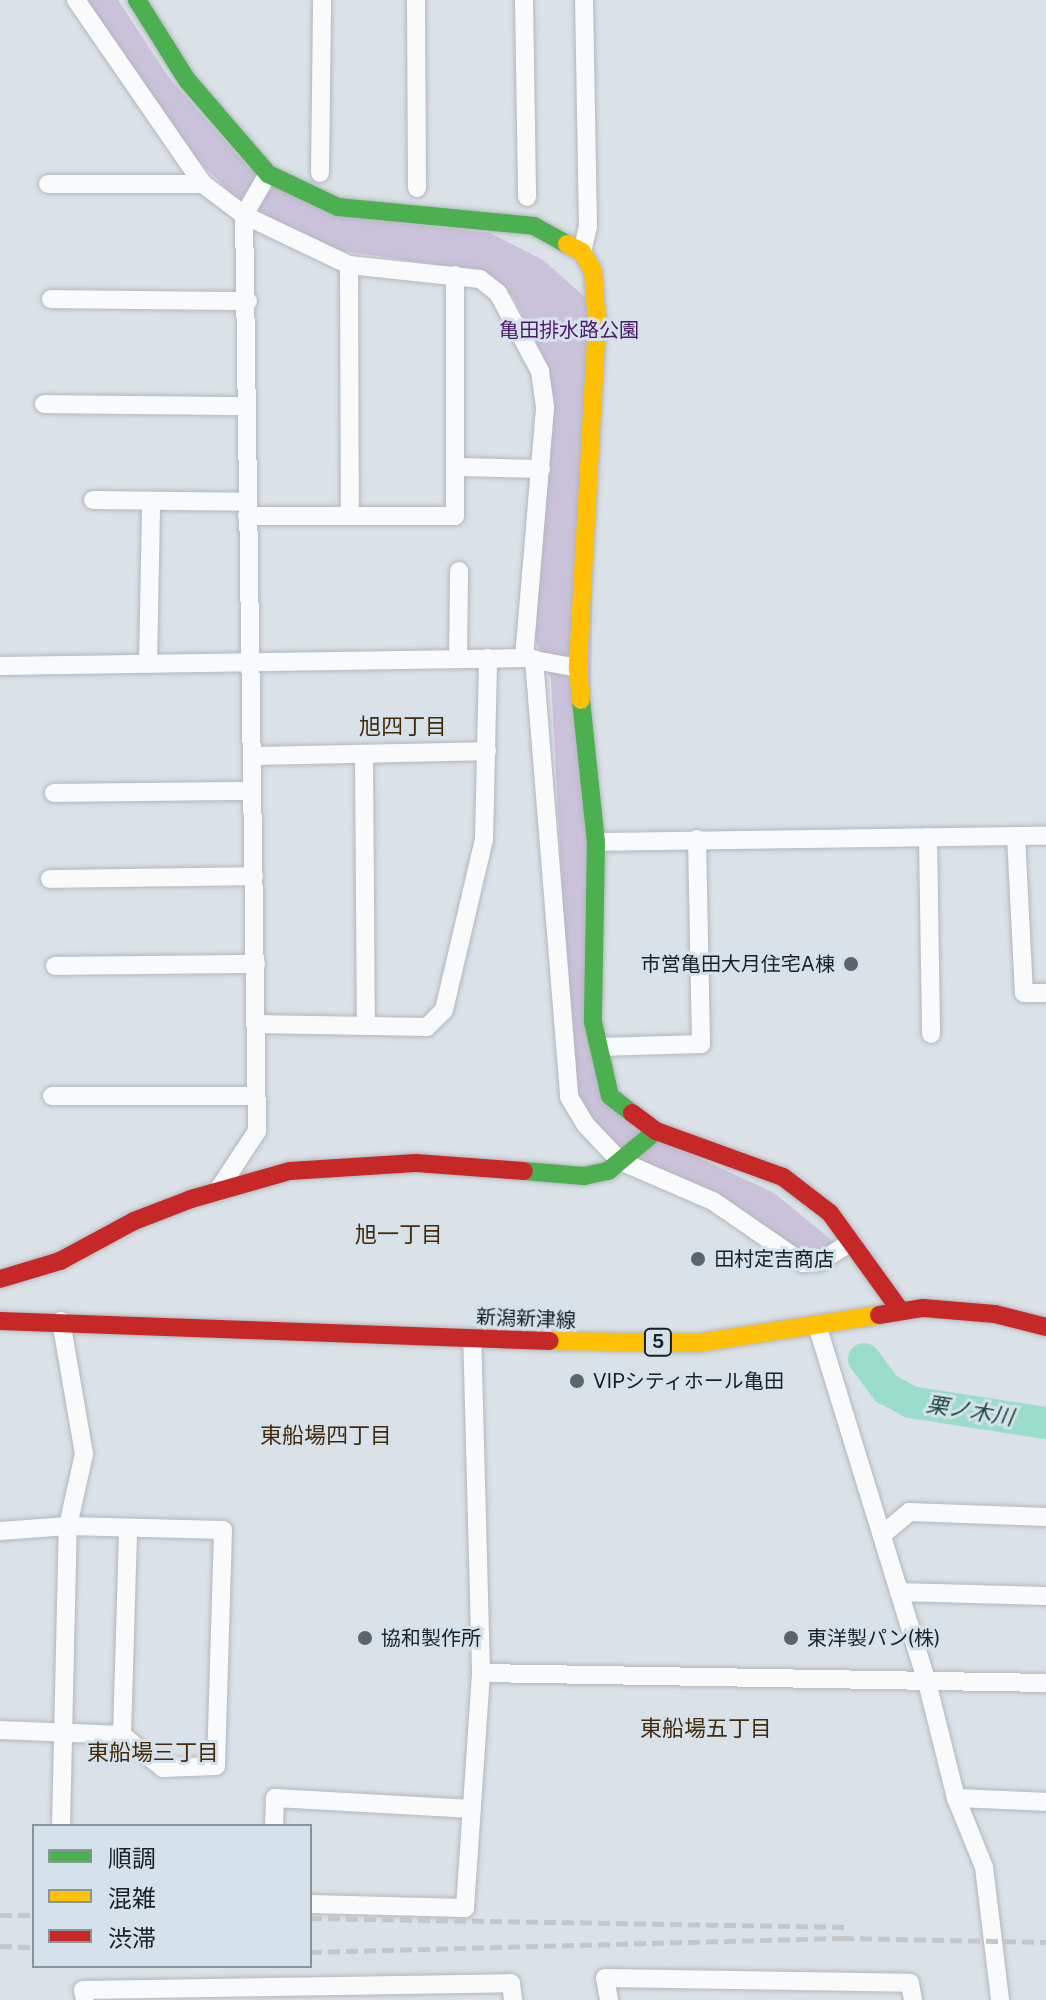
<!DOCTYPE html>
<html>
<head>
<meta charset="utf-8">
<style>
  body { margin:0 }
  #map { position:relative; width:1046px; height:2000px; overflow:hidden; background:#dae1e7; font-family:"Public Sans","Noto Sans JP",sans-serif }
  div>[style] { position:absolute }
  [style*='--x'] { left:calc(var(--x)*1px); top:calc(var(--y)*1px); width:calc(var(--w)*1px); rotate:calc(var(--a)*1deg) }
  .green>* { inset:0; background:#cac1da }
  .river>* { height:32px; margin:-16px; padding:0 16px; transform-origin:16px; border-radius:16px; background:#9addca }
  .roads { filter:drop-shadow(0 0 2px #b2b7bc) drop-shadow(0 0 2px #b2b7bc) }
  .street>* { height:18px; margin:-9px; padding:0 9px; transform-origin:9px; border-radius:9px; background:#f9fafb }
  .fast>* { height:18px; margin:-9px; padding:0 9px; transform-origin:9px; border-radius:9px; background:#4caf50 }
  .slow>* { height:18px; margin:-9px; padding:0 9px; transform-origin:9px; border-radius:9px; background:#ffc107 }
  .jam>* { height:18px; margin:-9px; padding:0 9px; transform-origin:9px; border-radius:9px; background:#c62828 }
  .rail>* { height:5px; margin-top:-2.5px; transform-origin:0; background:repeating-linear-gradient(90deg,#c4c6c7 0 12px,transparent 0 18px) }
  .dots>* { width:22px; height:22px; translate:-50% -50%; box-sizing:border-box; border:4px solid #d5e2ec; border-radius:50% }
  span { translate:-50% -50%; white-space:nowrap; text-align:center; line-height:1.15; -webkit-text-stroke:6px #d5e2ec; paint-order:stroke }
  .shield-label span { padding:2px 6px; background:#d5e2ec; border:2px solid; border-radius:6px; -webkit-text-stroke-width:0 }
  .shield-label { font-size:18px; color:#1a1f22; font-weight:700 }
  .park-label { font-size:20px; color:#491a66 }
  .poi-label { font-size:20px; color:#1a1f22 }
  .right { translate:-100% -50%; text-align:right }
  .left { translate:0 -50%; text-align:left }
  .street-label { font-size:20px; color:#1a1f22 }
  .neighbourhood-label { font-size:22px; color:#452a0a }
  .water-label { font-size:22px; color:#1e473b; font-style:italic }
  .legend { position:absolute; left:32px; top:1824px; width:280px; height:144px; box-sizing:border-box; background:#d5e2ec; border:2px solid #8a949b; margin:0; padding:10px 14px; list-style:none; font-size:24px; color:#1a1f22 }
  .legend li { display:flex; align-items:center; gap:16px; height:40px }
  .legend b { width:40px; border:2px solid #8a949b }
</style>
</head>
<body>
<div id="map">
  <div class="green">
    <div style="clip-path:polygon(85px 0,118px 0,169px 78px,250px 169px,349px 217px,490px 233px,543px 260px,605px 315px,594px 445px,587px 1016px,606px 1100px,663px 1141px,774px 1193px,834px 1242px,820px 1255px,800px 1254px,718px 1195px,617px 1149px,573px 1094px,551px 679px,534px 636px,550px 392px,543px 356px,512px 295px,474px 270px,328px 249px,240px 201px,197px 160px)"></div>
  </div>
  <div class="river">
    <div style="--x:864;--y:1359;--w:38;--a:53"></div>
    <div style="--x:887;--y:1389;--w:26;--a:29"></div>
    <div style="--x:910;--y:1402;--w:138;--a:8.8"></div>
  </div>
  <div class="roads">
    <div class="street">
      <div style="--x:76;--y:0;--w:224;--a:55.4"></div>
      <div style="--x:203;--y:184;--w:51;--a:37.1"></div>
      <div style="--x:244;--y:215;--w:116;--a:25.5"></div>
      <div style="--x:349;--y:265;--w:132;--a:6.1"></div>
      <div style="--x:480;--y:279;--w:23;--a:38"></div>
      <div style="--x:498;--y:293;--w:89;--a:61.7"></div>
      <div style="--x:540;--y:371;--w:37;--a:82"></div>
      <div style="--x:545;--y:408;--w:251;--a:94.8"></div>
      <div style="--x:416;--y:0;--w:188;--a:89.7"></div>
      <div style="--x:524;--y:0;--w:197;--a:89.1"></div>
      <div style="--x:320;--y:173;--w:173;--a:-89.3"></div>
      <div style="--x:48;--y:184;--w:155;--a:0"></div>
      <div style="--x:582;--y:252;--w:27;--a:-77"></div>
      <div style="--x:588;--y:226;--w:226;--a:-91"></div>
      <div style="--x:349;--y:265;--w:251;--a:89.8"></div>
      <div style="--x:51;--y:299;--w:197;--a:0.6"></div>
      <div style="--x:44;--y:404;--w:202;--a:0.6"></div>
      <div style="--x:458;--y:467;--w:83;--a:1.4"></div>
      <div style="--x:93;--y:500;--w:153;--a:0.7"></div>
      <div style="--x:247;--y:516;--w:208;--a:0"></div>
      <div style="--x:455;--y:516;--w:241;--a:-90"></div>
      <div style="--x:458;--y:659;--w:88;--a:-89.3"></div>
      <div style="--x:534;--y:659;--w:439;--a:85.4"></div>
      <div style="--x:569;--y:1097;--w:31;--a:59"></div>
      <div style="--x:585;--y:1124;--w:51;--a:46.6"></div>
      <div style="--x:620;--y:1161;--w:101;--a:23.3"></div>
      <div style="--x:713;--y:1201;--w:109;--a:34.6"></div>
      <div style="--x:803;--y:1263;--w:17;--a:-3"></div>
      <div style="--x:820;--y:1262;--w:37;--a:-33"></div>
      <div style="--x:148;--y:664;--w:162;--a:-88.9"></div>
      <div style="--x:0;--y:666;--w:524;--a:-0.87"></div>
      <div style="--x:524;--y:658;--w:55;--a:10.5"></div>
      <div style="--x:252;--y:756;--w:235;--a:-1.2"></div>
      <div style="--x:364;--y:756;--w:270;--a:89.6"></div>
      <div style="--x:54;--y:793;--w:198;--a:-0.6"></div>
      <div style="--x:1016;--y:836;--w:157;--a:87.1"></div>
      <div style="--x:1024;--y:993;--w:22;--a:0"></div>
      <div style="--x:928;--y:837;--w:197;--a:89.1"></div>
      <div style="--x:596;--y:842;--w:450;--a:-0.8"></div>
      <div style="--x:50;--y:879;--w:204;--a:-0.8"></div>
      <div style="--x:55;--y:966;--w:201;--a:-0.6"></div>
      <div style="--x:255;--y:1024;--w:172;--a:1"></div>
      <div style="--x:427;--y:1027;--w:24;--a:-45"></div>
      <div style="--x:444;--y:1010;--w:175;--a:-76.8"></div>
      <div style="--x:484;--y:840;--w:182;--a:-88.7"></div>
      <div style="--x:599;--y:1047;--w:102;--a:-1.7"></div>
      <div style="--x:701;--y:1044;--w:205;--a:-91.1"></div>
      <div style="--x:52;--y:1096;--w:202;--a:0"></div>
      <div style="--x:217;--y:1192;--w:73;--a:-56.7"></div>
      <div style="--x:257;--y:1131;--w:916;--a:-90.81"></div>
      <div style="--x:244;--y:215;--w:48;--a:-59.7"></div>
      <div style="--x:817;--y:1325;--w:374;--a:72.9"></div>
      <div style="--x:927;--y:1682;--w:120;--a:76"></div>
      <div style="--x:956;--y:1798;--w:74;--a:67.9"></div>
      <div style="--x:984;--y:1867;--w:134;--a:83.1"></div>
      <div style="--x:0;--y:1531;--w:68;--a:-4.2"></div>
      <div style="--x:68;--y:1526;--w:155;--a:1.5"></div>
      <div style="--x:223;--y:1530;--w:236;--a:91.7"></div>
      <div style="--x:216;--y:1766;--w:53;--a:177.8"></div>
      <div style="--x:163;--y:1768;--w:53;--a:-141.2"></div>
      <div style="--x:122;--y:1735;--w:122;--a:-177.7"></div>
      <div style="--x:882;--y:1535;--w:35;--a:-40"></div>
      <div style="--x:909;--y:1512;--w:137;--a:2.1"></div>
      <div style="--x:899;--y:1592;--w:147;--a:1.6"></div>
      <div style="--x:481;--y:1673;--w:565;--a:1.01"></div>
      <div style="--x:122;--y:1735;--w:207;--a:-88.3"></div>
      <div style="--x:956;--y:1798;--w:90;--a:2.5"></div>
      <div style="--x:61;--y:1826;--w:300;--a:-88.7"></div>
      <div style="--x:68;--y:1526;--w:74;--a:-77.5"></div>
      <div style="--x:84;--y:1454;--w:135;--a:-99.8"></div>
      <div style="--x:274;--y:1826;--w:28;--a:-88"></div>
      <div style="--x:275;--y:1798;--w:197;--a:3.2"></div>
      <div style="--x:310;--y:1904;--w:155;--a:1.5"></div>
      <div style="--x:465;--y:1908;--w:236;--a:-86.1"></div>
      <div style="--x:481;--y:1673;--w:333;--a:-91.5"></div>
      <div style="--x:85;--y:2000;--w:10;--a:-101"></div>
      <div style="--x:83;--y:1990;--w:428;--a:-0.9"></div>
      <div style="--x:511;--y:1983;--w:17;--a:83"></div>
      <div style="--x:609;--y:2000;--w:22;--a:-100"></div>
      <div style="--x:605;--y:1978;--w:305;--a:0.9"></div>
      <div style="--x:910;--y:1983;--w:17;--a:80"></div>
    </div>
    <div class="fast">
      <div style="--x:137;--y:0;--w:94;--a:58"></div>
      <div style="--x:187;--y:80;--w:124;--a:49.2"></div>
      <div style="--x:268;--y:174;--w:77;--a:25.2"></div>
      <div style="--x:338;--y:207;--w:197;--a:5.5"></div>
      <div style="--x:534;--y:226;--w:38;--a:29"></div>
      <div style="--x:581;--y:700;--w:143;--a:84"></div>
      <div style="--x:596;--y:842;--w:180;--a:91"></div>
      <div style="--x:593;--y:1022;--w:76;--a:77.1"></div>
      <div style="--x:610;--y:1096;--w:28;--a:38"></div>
      <div style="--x:524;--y:1171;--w:60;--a:4.8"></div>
      <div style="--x:584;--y:1176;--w:25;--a:-12"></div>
      <div style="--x:608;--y:1171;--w:62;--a:-39.8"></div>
    </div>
    <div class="slow">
      <div style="--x:567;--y:244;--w:17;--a:28"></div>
      <div style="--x:582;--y:252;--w:22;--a:60"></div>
      <div style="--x:593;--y:271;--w:52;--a:85.6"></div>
      <div style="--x:597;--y:323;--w:346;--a:93.2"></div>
      <div style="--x:578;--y:668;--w:32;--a:85"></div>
      <div style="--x:550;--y:1341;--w:148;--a:0.8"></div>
      <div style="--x:698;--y:1343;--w:183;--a:-8.8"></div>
    </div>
    <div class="jam">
      <div style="--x:632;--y:1113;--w:30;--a:37"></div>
      <div style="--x:656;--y:1131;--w:135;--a:19.9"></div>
      <div style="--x:783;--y:1177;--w:59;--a:37.5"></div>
      <div style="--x:830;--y:1213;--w:120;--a:54.2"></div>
      <div style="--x:0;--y:1279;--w:63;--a:-16.7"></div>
      <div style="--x:60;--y:1261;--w:84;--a:-28.4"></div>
      <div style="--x:134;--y:1221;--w:61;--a:-21.1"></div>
      <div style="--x:191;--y:1199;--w:103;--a:-15.8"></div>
      <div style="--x:290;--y:1171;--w:126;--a:-3.6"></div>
      <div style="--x:416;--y:1163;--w:108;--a:4.2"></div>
      <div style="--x:879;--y:1315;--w:45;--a:-9"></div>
      <div style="--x:923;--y:1308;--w:72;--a:4.8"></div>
      <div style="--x:995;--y:1314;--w:53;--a:14.3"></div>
      <div style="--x:0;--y:1321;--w:550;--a:2.08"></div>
    </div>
  </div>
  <div class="rail">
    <div style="--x:0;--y:1915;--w:34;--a:0"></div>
    <div style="--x:310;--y:1918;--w:536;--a:0.96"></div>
    <div style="--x:0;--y:1946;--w:34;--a:2"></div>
    <div style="--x:310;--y:1952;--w:532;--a:-1.51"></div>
    <div style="--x:842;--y:1938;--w:204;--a:1.1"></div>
  </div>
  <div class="dots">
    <div style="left:851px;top:964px;background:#5d6367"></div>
    <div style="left:698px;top:1259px;background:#5d6367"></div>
    <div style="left:577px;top:1381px;background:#5d6367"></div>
    <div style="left:365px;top:1638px;background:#5d6367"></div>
    <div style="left:791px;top:1638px;background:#5d6367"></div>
  </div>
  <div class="shield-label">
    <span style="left:658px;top:1342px">5</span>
  </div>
  <div class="park-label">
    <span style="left:569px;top:330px">亀田排水路公園</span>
  </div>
  <div class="poi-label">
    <span class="right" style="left:835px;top:964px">市営亀田大月住宅A棟</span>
    <span class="left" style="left:714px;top:1259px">田村定吉商店</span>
    <span class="left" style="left:593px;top:1381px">VIPシティホール亀田</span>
    <span class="left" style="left:381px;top:1638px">協和製作所</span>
    <span class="left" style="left:807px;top:1638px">東洋製パン(株)</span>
  </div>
  <div class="street-label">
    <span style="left:526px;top:1319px;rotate:2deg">新潟新津線</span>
  </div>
  <div class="neighbourhood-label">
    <span style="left:403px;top:727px">旭四丁目</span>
    <span style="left:399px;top:1235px">旭一丁目</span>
    <span style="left:326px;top:1436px">東船場四丁目</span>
    <span style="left:706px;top:1729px">東船場五丁目</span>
    <span style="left:153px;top:1753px">東船場三丁目</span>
  </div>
  <div class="water-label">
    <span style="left:970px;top:1411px;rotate:9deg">栗ノ木川</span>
  </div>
  <ul class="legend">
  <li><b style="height:10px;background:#4caf50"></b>順調</li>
  <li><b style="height:10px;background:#ffc107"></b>混雑</li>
  <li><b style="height:10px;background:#c62828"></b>渋滞</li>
  </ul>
</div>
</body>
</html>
